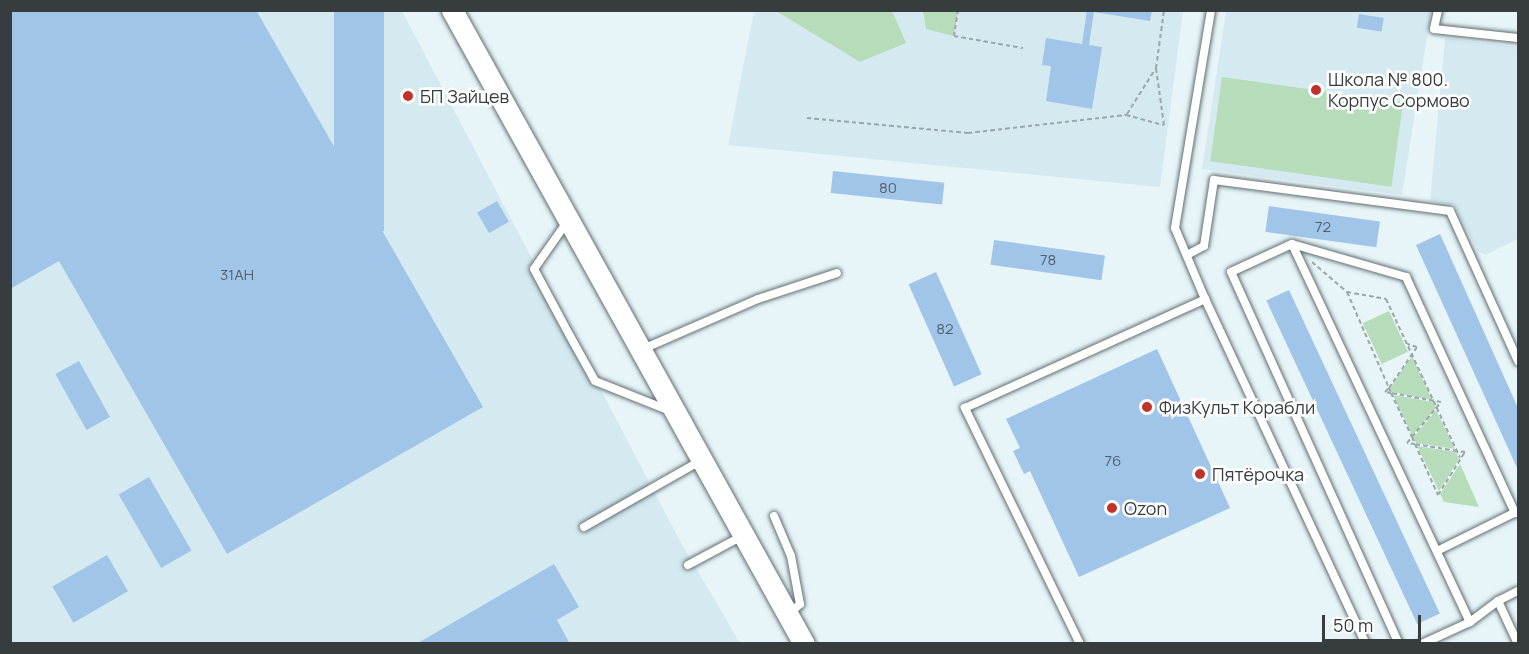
<!DOCTYPE html>
<html>
<head>
<meta charset="utf-8">
<style>
  body { margin:0 }
  #map { position:relative; width:1529px; height:654px; overflow:hidden; background:#e7f5f9; font-family:Manrope,sans-serif }
  div>[style] { position:absolute }
  [style*='--x'] { left:calc(var(--x)*1px); top:calc(var(--y)*1px); width:calc(var(--w)*1px); rotate:calc(var(--a)*1deg) }
  .built>* { inset:0; background:#d4eaf0 }
  .green>* { inset:0; background:#b7dcba; transform-origin:0 0 }
  .building>* { inset:0; background:#a1c4e9; transform-origin:0 0 }
  .path>* { height:2px; margin-top:-1px; transform-origin:0; background:repeating-linear-gradient(90deg,#9ba6a9 0 4.5px,transparent 0 7.5px) }
  .roads { filter:drop-shadow(0 0 2px #626f72) drop-shadow(0 0 2px #626f72) }
  .lane>* { height:8px; margin:-4px; padding:0 4px; transform-origin:4px; border-radius:4px; background:#fff }
  .secondary>* { height:21px; margin:-10.5px; padding:0 10.5px; transform-origin:10.5px; border-radius:10.5px; background:#fff }
  .dots>* { width:16px; height:16px; translate:-50% -50%; box-sizing:border-box; border:3px solid #fff; border-radius:50% }
  span { translate:-50% -50%; white-space:nowrap; text-align:center; line-height:1.15; -webkit-text-stroke:5px #fff; paint-order:stroke }
  .number-label { font-size:15px; color:#525f69 }
  .number-label span { -webkit-text-stroke-width:0 }
  .poi-label { font-size:18px; color:#373d3e }
  .left { translate:0 -50%; text-align:left }
  .frame { position:absolute; inset:0; border:12px solid #373d3e; pointer-events:none }
  .scale { position:absolute; left:1322px; top:615px; width:99px; height:27px; box-sizing:border-box; border:3px solid #373d3e; border-top:0; padding-left:8px; font-size:18px; line-height:21px; white-space:nowrap; color:#373d3e; -webkit-text-stroke:4px #fff; paint-order:stroke }
</style>
</head>
<body>
<div id="map">
  <div class="built">
    <div style="clip-path:polygon(10px 11px,402px 11px,680px 541px,740px 643px,11px 643px)"></div>
    <div style="clip-path:polygon(754px 11px,1183px 11px,1160px 187px,728px 145px)"></div>
    <div style="clip-path:polygon(1226px 11px,1431px 11px,1402px 195px,1202px 169px)"></div>
    <div style="clip-path:polygon(1445px 38px,1518px 47px,1518px 239px,1485px 255px,1478px 251px,1454px 205px,1430px 201px)"></div>
  </div>
  <div class="green">
    <div style="clip-path:polygon(776px 11px,887px 11px,893px 13px,906px 43px,860px 62px)"></div>
    <div style="clip-path:polygon(923px 11px,958px 11px,954px 36px,926px 29px)"></div>
    <div style="left:1222px;top:77px;width:183px;height:85px;rotate:8deg"></div>
    <div style="left:1389px;top:311px;width:45px;height:29px;rotate:65deg"></div>
    <div style="clip-path:polygon(1412px 356px,1432px 400px,1392px 392px,1390px 388px)"></div>
    <div style="clip-path:polygon(1393px 395px,1433px 402px,1436px 408px,1412px 436px)"></div>
    <div style="clip-path:polygon(1436px 410px,1455px 449px,1416px 443px,1413px 438px)"></div>
    <div style="clip-path:polygon(1417px 446px,1456px 452px,1459px 459px,1439px 491px)"></div>
    <div style="clip-path:polygon(1460px 464px,1479px 507px,1444px 502px,1440px 494px)"></div>
  </div>
  <div class="building">
    <div style="clip-path:polygon(10px 10px,256px 10px,483px 407px,227px 554px,59px 261px,10px 289px)"></div>
    <div style="left:334px;top:10px;width:50px;height:221px"></div>
    <div style="clip-path:polygon(1087px 10px,1152px 10px,1150px 21px,1094px 12px,1089px 45px,1102px 47px,1092px 109px,1046px 101px,1051px 66px,1042px 65px,1046px 38px,1082px 44px)"></div>
    <div style="left:1359px;top:14px;width:25px;height:14px;rotate:9deg"></div>
    <div style="left:833px;top:171px;width:112px;height:22px;rotate:6deg"></div>
    <div style="left:497px;top:201px;width:24px;height:23px;rotate:60deg"></div>
    <div style="left:1269px;top:206px;width:112px;height:26px;rotate:8deg"></div>
    <div style="clip-path:polygon(1440px 234px,1518px 408px,1518px 470px,1416px 245px)"></div>
    <div style="left:994px;top:240px;width:112px;height:25px;rotate:8deg"></div>
    <div style="left:936px;top:272px;width:112px;height:30px;rotate:66deg"></div>
    <div style="left:1289px;top:290px;width:357px;height:25px;rotate:65deg"></div>
    <div style="clip-path:polygon(1157px 349px,1230px 508px,1079px 577px,1030px 471px,1024px 474px,1013px 451px,1020px 448px,1006px 419px)"></div>
    <div style="left:79px;top:361px;width:64px;height:27px;rotate:61deg"></div>
    <div style="left:149px;top:477px;width:85px;height:35px;rotate:60deg"></div>
    <div style="left:107px;top:555px;width:42px;height:63px;rotate:60deg"></div>
    <div style="clip-path:polygon(554px 564px,579px 607px,557px 620px,570px 644px,416px 644px)"></div>
  </div>
  <div class="path">
    <div style="--x:958;--y:10;--w:26;--a:99"></div>
    <div style="--x:954;--y:36;--w:70;--a:9.9"></div>
    <div style="--x:1127;--y:114;--w:54;--a:-57.8"></div>
    <div style="--x:807;--y:118;--w:162;--a:5.3"></div>
    <div style="--x:968;--y:133;--w:159;--a:-6.5"></div>
    <div style="--x:1126;--y:115;--w:39;--a:15"></div>
    <div style="--x:1164;--y:125;--w:58;--a:-98"></div>
    <div style="--x:1156;--y:68;--w:59;--a:-82.1"></div>
    <div style="--x:1312;--y:262;--w:46;--a:40.6"></div>
    <div style="--x:1347;--y:292;--w:105;--a:66.4"></div>
    <div style="--x:1389;--y:388;--w:5;--a:68"></div>
    <div style="--x:1391;--y:393;--w:49;--a:64.5"></div>
    <div style="--x:1412;--y:437;--w:8;--a:67"></div>
    <div style="--x:1415;--y:444;--w:56;--a:65.7"></div>
    <div style="--x:1438;--y:495;--w:51;--a:-57.9"></div>
    <div style="--x:1465;--y:452;--w:8;--a:-173"></div>
    <div style="--x:1457;--y:451;--w:43;--a:-170.5"></div>
    <div style="--x:1415;--y:444;--w:8;--a:-173"></div>
    <div style="--x:1407;--y:443;--w:8;--a:-50"></div>
    <div style="--x:1412;--y:437;--w:45;--a:-50.4"></div>
    <div style="--x:1441;--y:402;--w:51;--a:-169.8"></div>
    <div style="--x:1391;--y:393;--w:6;--a:-171"></div>
    <div style="--x:1385;--y:392;--w:6;--a:-45"></div>
    <div style="--x:1389;--y:388;--w:50;--a:-55.7"></div>
    <div style="--x:1417;--y:347;--w:10;--a:-163"></div>
    <div style="--x:1347;--y:292;--w:40;--a:10"></div>
    <div style="--x:1386;--y:299;--w:175;--a:65"></div>
  </div>
  <div class="roads">
    <div class="lane">
      <div style="--x:1438;--y:10;--w:19;--a:102"></div>
      <div style="--x:1434;--y:29;--w:84;--a:6.1"></div>
      <div style="--x:567;--y:222;--w:57;--a:125.1"></div>
      <div style="--x:534;--y:269;--w:76;--a:61.8"></div>
      <div style="--x:570;--y:336;--w:51;--a:60.9"></div>
      <div style="--x:595;--y:381;--w:79;--a:21.7"></div>
      <div style="--x:1292;--y:244;--w:418;--a:64.8"></div>
      <div style="--x:1470;--y:622;--w:35;--a:-37"></div>
      <div style="--x:1498;--y:601;--w:47;--a:65.1"></div>
      <div style="--x:1187;--y:255;--w:19;--a:-28"></div>
      <div style="--x:1204;--y:246;--w:67;--a:-81.4"></div>
      <div style="--x:1214;--y:180;--w:238;--a:7.5"></div>
      <div style="--x:1450;--y:211;--w:165;--a:65.6"></div>
      <div style="--x:1205;--y:299;--w:381;--a:65"></div>
      <div style="--x:643;--y:349;--w:125;--a:-23.5"></div>
      <div style="--x:758;--y:299;--w:83;--a:-18.2"></div>
      <div style="--x:774;--y:516;--w:43;--a:67"></div>
      <div style="--x:791;--y:556;--w:49;--a:79.4"></div>
      <div style="--x:800;--y:604;--w:13;--a:138"></div>
      <div style="--x:584;--y:527;--w:133;--a:-29.6"></div>
      <div style="--x:1437;--y:551;--w:90;--a:-26.3"></div>
      <div style="--x:688;--y:565;--w:61;--a:-28.2"></div>
      <div style="--x:1498;--y:601;--w:22;--a:-27"></div>
      <div style="--x:1080;--y:644;--w:263;--a:-116"></div>
      <div style="--x:965;--y:408;--w:264;--a:-24.4"></div>
      <div style="--x:1205;--y:299;--w:77;--a:-112.9"></div>
      <div style="--x:1175;--y:228;--w:221;--a:-80.6"></div>
      <div style="--x:1399;--y:644;--w:408;--a:-114.3"></div>
      <div style="--x:1231;--y:272;--w:67;--a:-24.7"></div>
      <div style="--x:1292;--y:244;--w:119;--a:16.1"></div>
      <div style="--x:1406;--y:277;--w:260;--a:65.2"></div>
      <div style="--x:1422;--y:644;--w:53;--a:-24.6"></div>
    </div>
    <div class="secondary">
      <div style="--x:452;--y:10;--w:725;--a:60.96"></div>
    </div>
  </div>
  <div class="dots">
    <div style="left:1316px;top:90px;background:#c1332a"></div>
    <div style="left:408px;top:96px;background:#c1332a"></div>
    <div style="left:1147px;top:407px;background:#c1332a"></div>
    <div style="left:1200px;top:474px;background:#c1332a"></div>
    <div style="left:1112px;top:508px;background:#c1332a"></div>
  </div>
  <div class="number-label">
    <span style="left:888px;top:188px">80</span>
    <span style="left:1323px;top:227px">72</span>
    <span style="left:1048px;top:260px">78</span>
    <span style="left:237px;top:275px">31АН</span>
    <span style="left:945px;top:329px">82</span>
    <span style="left:1113px;top:461px">76</span>
  </div>
  <div class="poi-label">
    <span class="left" style="left:1328px;top:90px">Школа № 800.<br>Корпус Сормово</span>
    <span class="left" style="left:420px;top:96px">БП Зайцев</span>
    <span class="left" style="left:1159px;top:407px">ФизКульт Корабли</span>
    <span class="left" style="left:1212px;top:474px">Пятёрочка</span>
    <span class="left" style="left:1124px;top:508px">Ozon</span>
  </div>
  <div class="frame"></div>
  <div class="scale">50 m</div>
</div>
</body>
</html>
